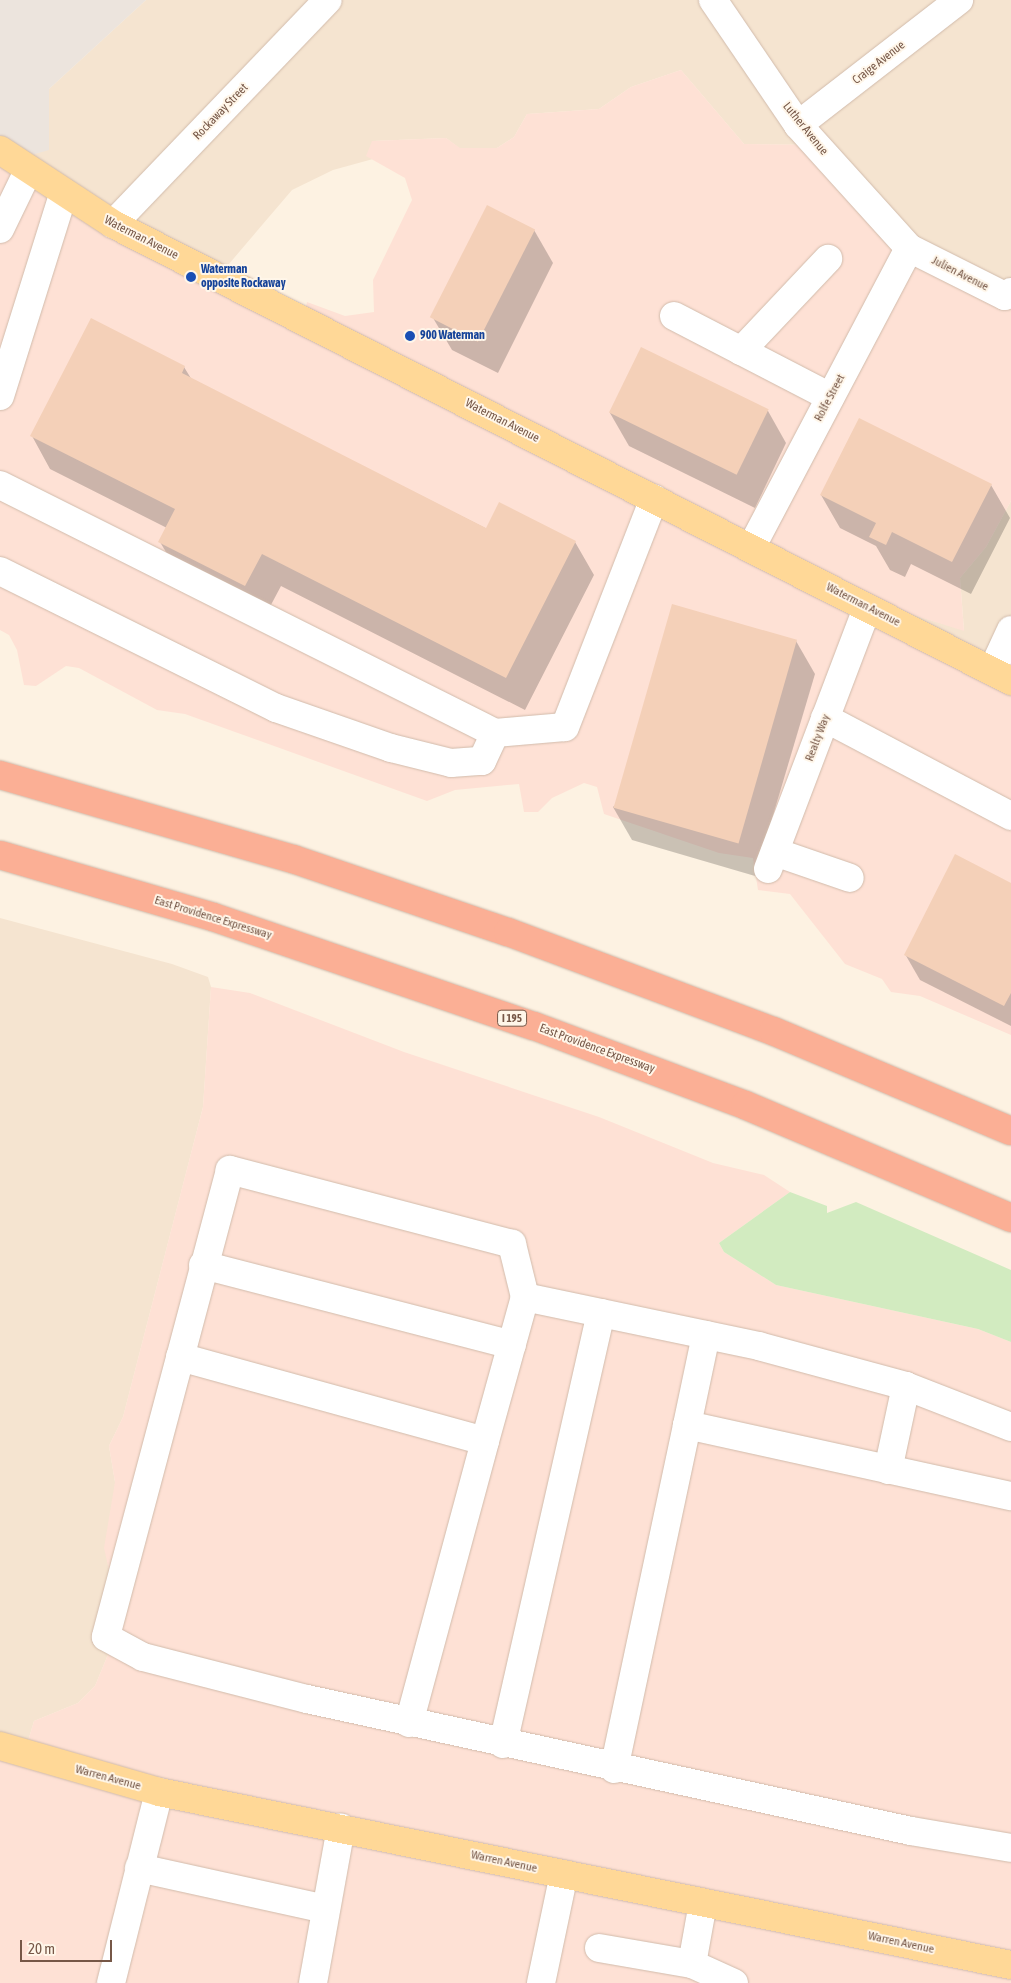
<!DOCTYPE html>
<html>
<head>
<meta charset="utf-8">
<style>
  body { margin:0 }
  #map { position:relative; width:1011px; height:1983px; overflow:hidden; background:#fdf2e2; font-family:"Asap Condensed",sans-serif }
  div>[style] { position:absolute }
  [style*='--x'] { left:calc(var(--x)*1px); top:calc(var(--y)*1px); width:calc(var(--w)*1px); rotate:calc(var(--a)*1deg) }
  .residential>* { inset:0; background:#f5e4d0 }
  .commercial>* { inset:0; background:#fee1d5 }
  .industrial>* { inset:0; background:#ece4dd }
  .green>* { inset:0; background:#d2ebc0 }
  .shadow>* { inset:0; background:#0003 }
  .building>* { inset:0; background:#f4d0b8; transform-origin:0 0 }
  .roads { filter:drop-shadow(0 0 1px #d1bbab) drop-shadow(0 0 1px #d1bbab) }
  .minor>* { height:28px; margin:-14px; padding:0 14px; transform-origin:14px; border-radius:14px; background:#fff }
  .major>* { height:28px; margin:-14px; padding:0 14px; transform-origin:14px; border-radius:14px; background:#ffd897 }
  .highway>* { height:28px; margin:-14px; padding:0 14px; transform-origin:14px; border-radius:14px; background:#fbaf95 }
  .dots>* { width:14px; height:14px; translate:-50% -50%; box-sizing:border-box; border:2px solid #fff6e9; border-radius:50% }
  span { translate:-50% -50%; white-space:nowrap; text-align:center; line-height:1.15; -webkit-text-stroke:4px #fff6e9; paint-order:stroke }
  .shield-label span { padding:1px 4px; background:#fff6e9; border:1px solid; border-radius:4px; -webkit-text-stroke-width:0 }
  .shield-label { font-size:11px; color:#765747; font-weight:700 }
  .street-label { font-size:12px; color:#765747 }
  .transit-label { font-size:12px; color:#164399; font-weight:700 }
  .left { translate:0 -50%; text-align:left }
  .scale { position:absolute; left:20px; top:1940px; width:92px; height:22px; box-sizing:border-box; border:2px solid #765747; border-top:0; padding-left:6px; font-size:15px; line-height:18px; white-space:nowrap; color:#765747; -webkit-text-stroke:4px #fff6e9; paint-order:stroke }
</style>
</head>
<body>
<div id="map">
  <div class="residential">
    <div style="clip-path:polygon(146px 0,1011px 0,1011px 287px,953px 270px,817px 145px,744px 144px,681px 70px,631px 87px,599px 109px,527px 114px,514px 137px,497px 148px,459px 148px,446px 138px,372px 141px,373px 159px,333px 170px,292px 190px,217px 278px,31px 155px,49px 149px,49px 89px)"></div>
    <div style="clip-path:polygon(1011px 501px,1011px 682px,907px 613px,964px 630px,960px 578px,986px 547px)"></div>
    <div style="clip-path:polygon(0 918px,172px 964px,208px 977px,211px 987px,203px 1107px,123px 1417px,109px 1446px,115px 1482px,113px 1574px,121px 1623px,95px 1686px,78px 1703px,34px 1721px,26px 1748px,0 1753px)"></div>
  </div>
  <div class="commercial">
    <div style="clip-path:polygon(681px 70px,744px 144px,817px 145px,908px 248px,1011px 287px,1011px 501px,986px 547px,960px 578px,964px 631px,907px 613px,1011px 682px,1011px 1035px,920px 996px,891px 992px,882px 979px,845px 964px,790px 894px,758px 890px,753px 858px,719px 853px,604px 814px,597px 787px,584px 783px,552px 798px,538px 812px,524px 812px,519px 784px,455px 790px,427px 801px,185px 714px,157px 710px,79px 668px,66px 666px,36px 686px,24px 685px,17px 650px,9px 635px,0 630px,0 150px,302px 326px,307px 302px,345px 316px,374px 312px,373px 280px,412px 200px,405px 178px,366px 156px,372px 141px,446px 138px,460px 148px,497px 148px,514px 137px,527px 114px,599px 109px,631px 87px)"></div>
    <div style="clip-path:polygon(211px 987px,250px 993px,404px 1052px,599px 1117px,713px 1163px,764px 1175px,790px 1192px,719px 1243px,724px 1252px,776px 1285px,978px 1329px,1011px 1342px,1011px 1983px,0 1983px,0 1753px,26px 1748px,34px 1721px,78px 1703px,95px 1686px,121px 1623px,104px 1548px,115px 1482px,109px 1446px,123px 1417px,203px 1107px)"></div>
  </div>
  <div class="industrial">
    <div style="clip-path:polygon(0 0,146px 0,49px 89px,49px 150px,31px 155px,0 150px)"></div>
  </div>
  <div class="green">
    <div style="clip-path:polygon(790px 1192px,827px 1206px,827px 1213px,856px 1202px,1011px 1270px,1011px 1342px,978px 1329px,776px 1285px,724px 1252px,719px 1243px)"></div>
  </div>
  <div class="shadow">
    <div style="clip-path:polygon(534px 230px,553px 263px,498px 373px,452px 350px,433px 318px)"></div>
    <div style="clip-path:polygon(184px 367px,192px 380px,487px 529px,575px 542px,594px 575px,525px 710px,281px 586px,264px 618px,179px 574px,160px 542px,167px 528px,50px 469px,32px 436px)"></div>
    <div style="clip-path:polygon(768px 411px,786px 443px,755px 508px,629px 446px,610px 413px)"></div>
    <div style="clip-path:polygon(991px 485px,1010px 518px,971px 594px,911px 564px,905px 577px,890px 570px,876px 546px,840px 528px,821px 495px)"></div>
    <div style="clip-path:polygon(796px 641px,815px 674px,755px 876px,632px 840px,613px 807px)"></div>
    <div style="clip-path:polygon(1011px 884px,1011px 1026px,920px 980px,905px 954px)"></div>
  </div>
  <div class="building">
    <div style="left:487px;top:205px;width:54px;height:126px;rotate:27deg"></div>
    <div style="clip-path:polygon(91px 318px,185px 366px,182px 373px,486px 528px,499px 502px,576px 541px,506px 678px,262px 554px,245px 586px,158px 542px,175px 509px,30px 436px)"></div>
    <div style="left:641px;top:347px;width:142px;height:73px;rotate:26deg"></div>
    <div style="clip-path:polygon(859px 418px,992px 484px,952px 562px,892px 532px,886px 545px,869px 537px,876px 523px,820px 495px)"></div>
    <div style="left:672px;top:604px;width:130px;height:212px;rotate:16deg"></div>
    <div style="clip-path:polygon(955px 854px,1011px 883px,1011px 993px,1004px 1006px,904px 955px)"></div>
  </div>
  <div class="roads">
    <div class="minor">
      <div style="--x:713;--y:0;--w:151;--a:55.8"></div>
      <div style="--x:798;--y:125;--w:166;--a:47.9"></div>
      <div style="--x:909;--y:248;--w:107;--a:26.6"></div>
      <div style="--x:1005;--y:296;--w:7;--a:-34"></div>
      <div style="--x:798;--y:125;--w:204;--a:-37.8"></div>
      <div style="--x:113;--y:224;--w:310;--a:-46.2"></div>
      <div style="--x:0;--y:229;--w:64;--a:-64.2"></div>
      <div style="--x:674;--y:316;--w:176;--a:27.4"></div>
      <div style="--x:741;--y:351;--w:127;--a:-46.6"></div>
      <div style="--x:0;--y:396;--w:211;--a:-72.6"></div>
      <div style="--x:0;--y:485;--w:554;--a:26.61"></div>
      <div style="--x:495;--y:733;--w:70;--a:-4.9"></div>
      <div style="--x:565;--y:727;--w:245;--a:-68.7"></div>
      <div style="--x:751;--y:548;--w:339;--a:-62.2"></div>
      <div style="--x:0;--y:571;--w:308;--a:26.4"></div>
      <div style="--x:276;--y:708;--w:122;--a:19.2"></div>
      <div style="--x:391;--y:748;--w:62;--a:14"></div>
      <div style="--x:451;--y:763;--w:31;--a:-4"></div>
      <div style="--x:482;--y:761;--w:31;--a:-65"></div>
      <div style="--x:992;--y:671;--w:45;--a:-65.1"></div>
      <div style="--x:825;--y:718;--w:210;--a:27.8"></div>
      <div style="--x:775;--y:852;--w:79;--a:19.1"></div>
      <div style="--x:768;--y:869;--w:279;--a:-69.2"></div>
      <div style="--x:203;--y:1265;--w:319;--a:14.5"></div>
      <div style="--x:706;--y:1335;--w:92;--a:101.9"></div>
      <div style="--x:687;--y:1425;--w:332;--a:12.4"></div>
      <div style="--x:180;--y:1357;--w:316;--a:15.4"></div>
      <div style="--x:485;--y:1441;--w:149;--a:-74.5"></div>
      <div style="--x:1011;--y:1427;--w:113;--a:-158.7"></div>
      <div style="--x:906;--y:1386;--w:152;--a:-164.8"></div>
      <div style="--x:759;--y:1346;--w:239;--a:-168.2"></div>
      <div style="--x:525;--y:1297;--w:55;--a:-103.8"></div>
      <div style="--x:512;--y:1244;--w:292;--a:-165.3"></div>
      <div style="--x:230;--y:1170;--w:483;--a:104.9"></div>
      <div style="--x:106;--y:1637;--w:42;--a:28.4"></div>
      <div style="--x:143;--y:1657;--w:169;--a:14.4"></div>
      <div style="--x:307;--y:1699;--w:618;--a:12.33"></div>
      <div style="--x:911;--y:1831;--w:101;--a:9.6"></div>
      <div style="--x:888;--y:1470;--w:86;--a:-77.9"></div>
      <div style="--x:409;--y:1723;--w:292;--a:-74.9"></div>
      <div style="--x:503;--y:1744;--w:442;--a:-77.2"></div>
      <div style="--x:614;--y:1769;--w:352;--a:-78"></div>
      <div style="--x:139;--y:1868;--w:191;--a:12.4"></div>
      <div style="--x:599;--y:1948;--w:94;--a:9.8"></div>
      <div style="--x:692;--y:1964;--w:62;--a:-79.8"></div>
      <div style="--x:692;--y:1964;--w:46;--a:24.3"></div>
      <div style="--x:111;--y:1983;--w:197;--a:-75.9"></div>
      <div style="--x:313;--y:1983;--w:158;--a:-79.8"></div>
      <div style="--x:541;--y:1983;--w:111;--a:-78.1"></div>
    </div>
    <div class="major">
      <div style="--x:0;--y:150;--w:135;--a:33.2"></div>
      <div style="--x:113;--y:224;--w:1008;--a:26.97"></div>
      <div style="--x:0;--y:1746;--w:166;--a:16.1"></div>
      <div style="--x:159;--y:1792;--w:869;--a:11.48"></div>
    </div>
    <div class="highway">
      <div style="--x:0;--y:775;--w:305;--a:16"></div>
      <div style="--x:293;--y:859;--w:227;--a:18.8"></div>
      <div style="--x:508;--y:932;--w:283;--a:20.5"></div>
      <div style="--x:773;--y:1031;--w:258;--a:22.8"></div>
      <div style="--x:0;--y:855;--w:222;--a:16.2"></div>
      <div style="--x:213;--y:917;--w:339;--a:18.8"></div>
      <div style="--x:534;--y:1026;--w:225;--a:20.5"></div>
      <div style="--x:745;--y:1105;--w:289;--a:23"></div>
    </div>
  </div>
  <div class="dots">
    <div style="left:191px;top:277px;background:#1a4fb4"></div>
    <div style="left:410px;top:336px;background:#1a4fb4"></div>
  </div>
  <div class="shield-label">
    <span style="left:512px;top:1018px">I 195</span>
  </div>
  <div class="street-label">
    <span style="left:879px;top:63px;rotate:-38deg">Craige Avenue</span>
    <span style="left:221px;top:112px;rotate:-46deg">Rockaway Street</span>
    <span style="left:805px;top:129px;rotate:51deg">Luther Avenue</span>
    <span style="left:141px;top:238px;rotate:27deg">Waterman Avenue</span>
    <span style="left:960px;top:274px;rotate:27deg">Julien Avenue</span>
    <span style="left:830px;top:398px;rotate:-62deg">Rolfe Street</span>
    <span style="left:502px;top:421px;rotate:27deg">Waterman Avenue</span>
    <span style="left:863px;top:605px;rotate:27deg">Waterman Avenue</span>
    <span style="left:818px;top:738px;rotate:-69deg">Realty Way</span>
    <span style="left:213px;top:918px;rotate:17deg">East Providence Expressway</span>
    <span style="left:597px;top:1049px;rotate:20deg">East Providence Expressway</span>
    <span style="left:108px;top:1778px;rotate:15deg">Warren Avenue</span>
    <span style="left:504px;top:1862px;rotate:12deg">Warren Avenue</span>
    <span style="left:901px;top:1943px;rotate:12deg">Warren Avenue</span>
  </div>
  <div class="transit-label">
    <span class="left" style="left:201px;top:277px">Waterman<br>opposite Rockaway</span>
    <span class="left" style="left:420px;top:336px">900 Waterman</span>
  </div>
  <div class="scale">20 m</div>
</div>
</body>
</html>
